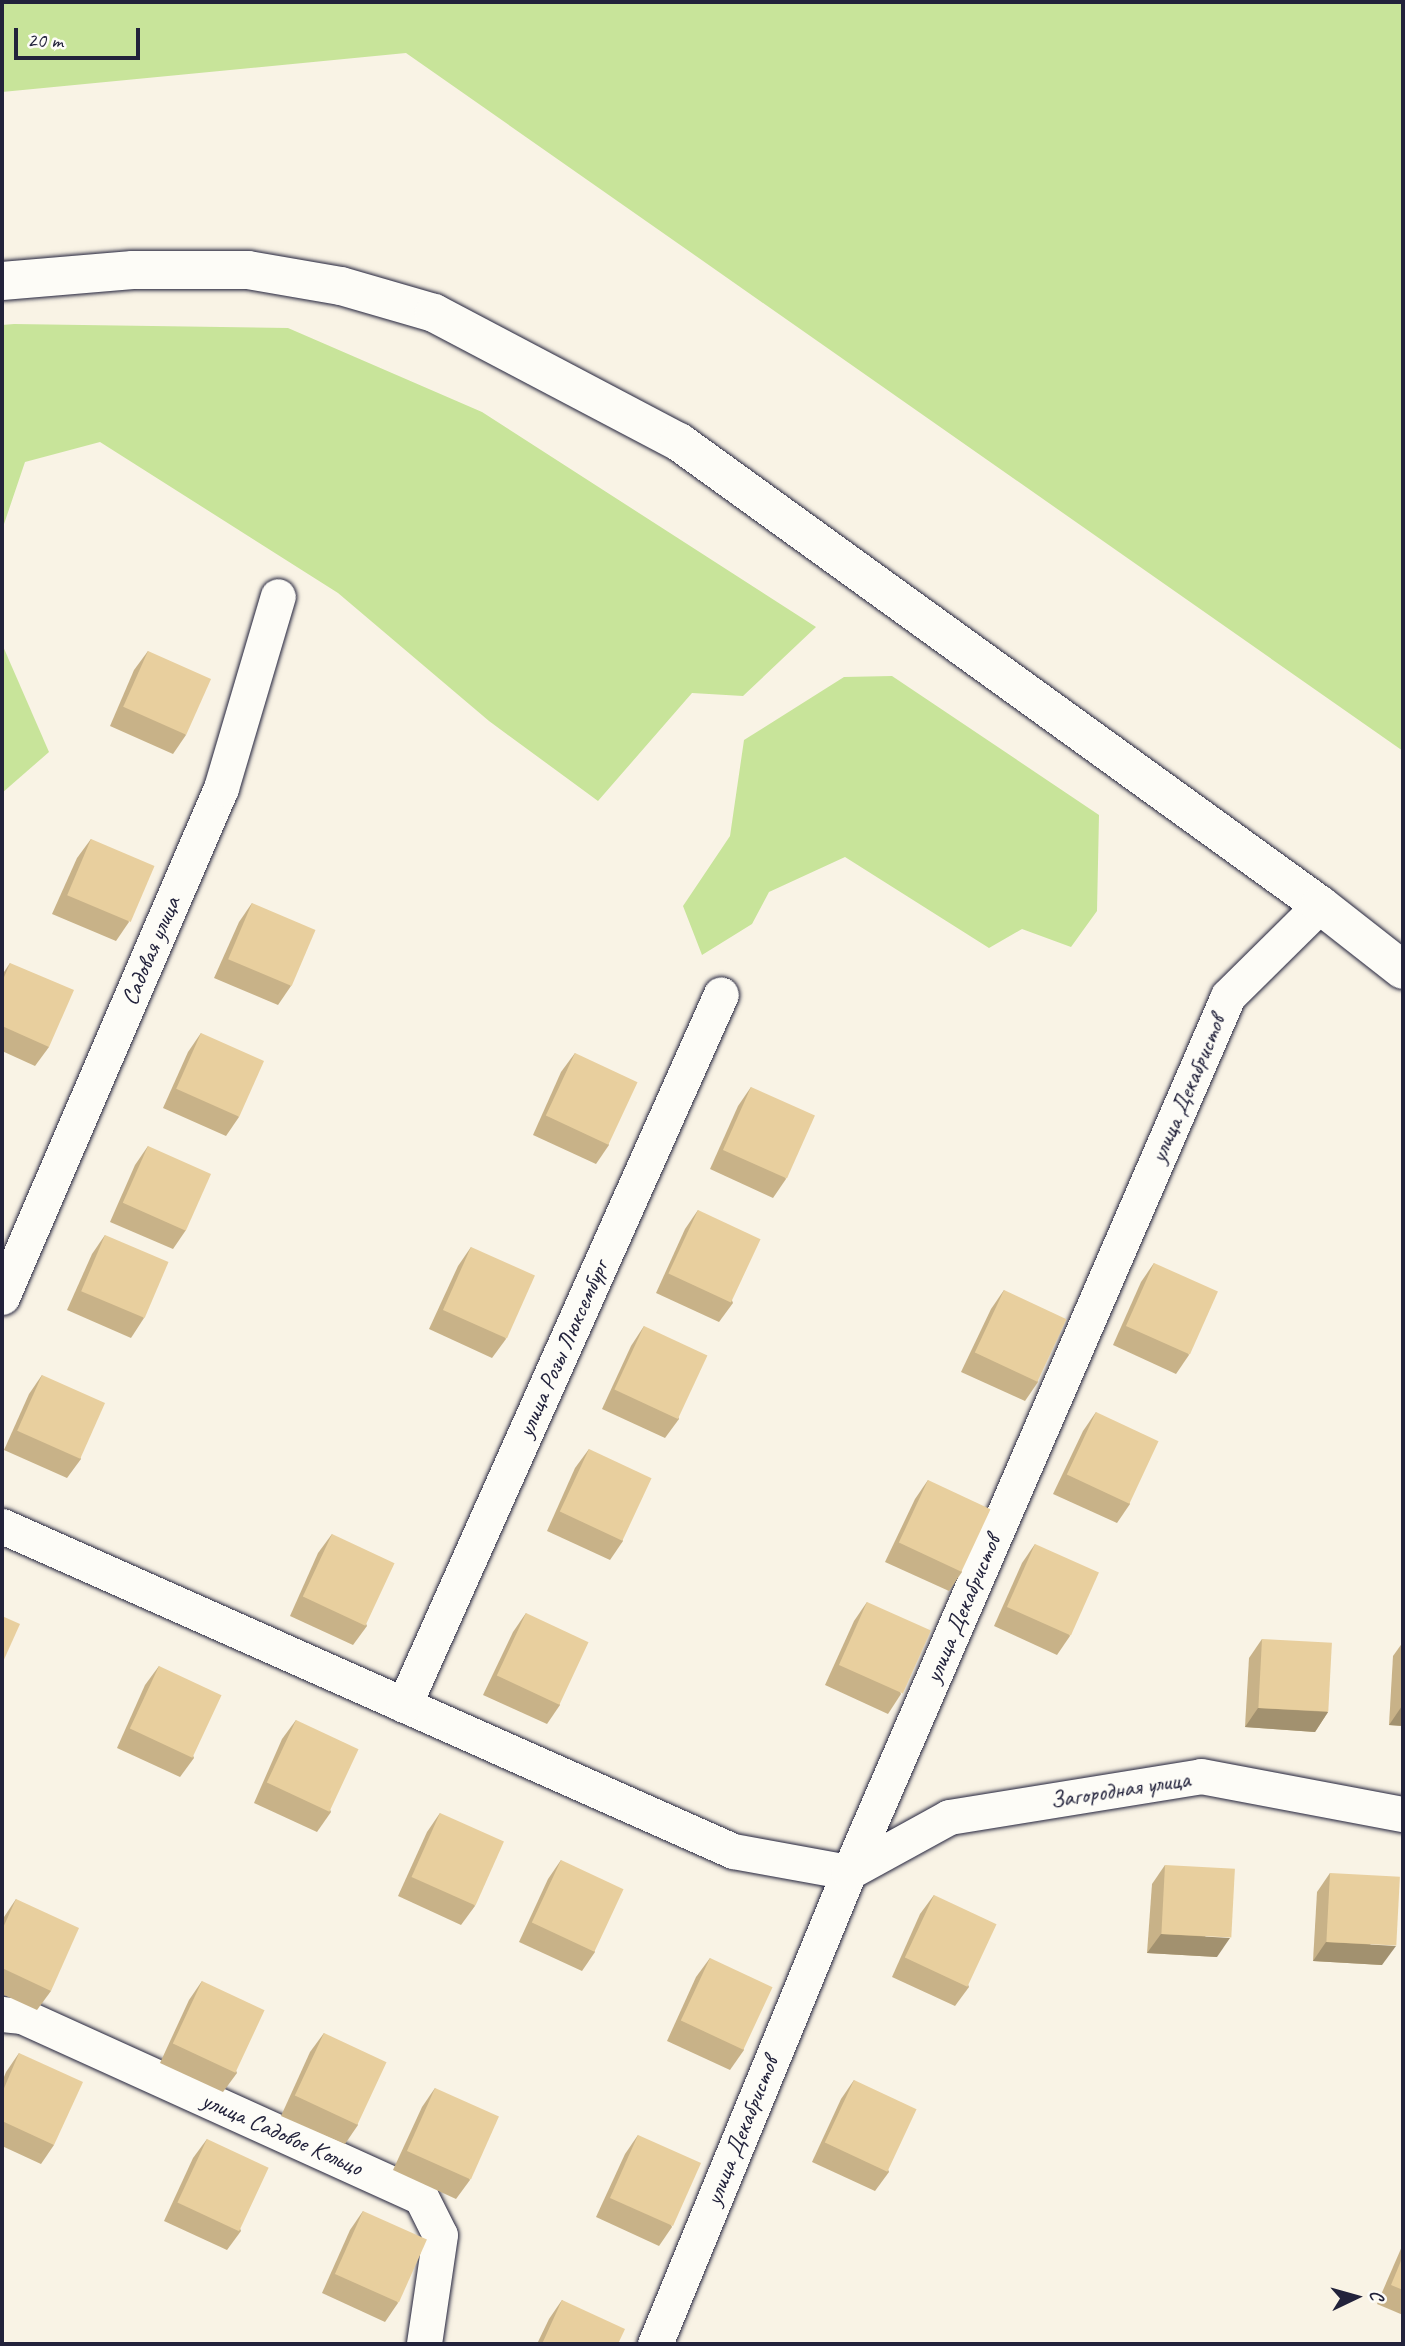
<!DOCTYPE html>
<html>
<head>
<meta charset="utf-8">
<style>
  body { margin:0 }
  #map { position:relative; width:1405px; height:2346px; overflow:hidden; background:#f9f3e5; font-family:Caveat,sans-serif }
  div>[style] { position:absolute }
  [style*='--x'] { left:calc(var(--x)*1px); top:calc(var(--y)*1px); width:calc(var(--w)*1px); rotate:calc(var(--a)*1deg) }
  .green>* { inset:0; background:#c8e49a }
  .roads { filter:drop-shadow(0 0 2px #22223b) drop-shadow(0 0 2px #22223b) }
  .street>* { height:35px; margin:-17.5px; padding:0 17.5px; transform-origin:17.5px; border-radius:17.5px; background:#fdfcf7 }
  .highway>* { height:38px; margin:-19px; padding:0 19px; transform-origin:19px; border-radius:19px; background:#fdfcf7 }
  .wall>* { inset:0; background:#c8b288 }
  .shaded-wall>* { inset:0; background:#a2916f }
  .building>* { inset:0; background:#e8cf9e; transform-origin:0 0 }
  span { translate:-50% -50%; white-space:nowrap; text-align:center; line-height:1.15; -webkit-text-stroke:5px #fdfcf7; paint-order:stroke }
  .street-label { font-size:24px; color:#22223b }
  .frame { position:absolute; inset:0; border:4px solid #22223b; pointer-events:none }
  .north { position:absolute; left:1321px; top:2262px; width:70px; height:70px; -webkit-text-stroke:5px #fdfcf7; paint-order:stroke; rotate:85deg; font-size:19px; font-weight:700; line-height:28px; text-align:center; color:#22223b }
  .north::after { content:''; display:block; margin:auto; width:24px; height:32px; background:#22223b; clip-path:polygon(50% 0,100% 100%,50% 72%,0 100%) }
  .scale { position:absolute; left:14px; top:28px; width:126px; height:32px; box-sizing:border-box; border:4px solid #22223b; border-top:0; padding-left:9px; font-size:21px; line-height:24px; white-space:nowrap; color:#22223b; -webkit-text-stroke:5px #fdfcf7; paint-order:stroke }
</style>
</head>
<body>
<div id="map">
  <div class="green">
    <div style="clip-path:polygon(2px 2px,1403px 2px,1403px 751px,406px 53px,2px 92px)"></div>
    <div style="clip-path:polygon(14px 324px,288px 328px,482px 412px,816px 627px,743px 696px,692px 693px,598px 801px,489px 721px,338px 593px,100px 442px,25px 462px,2px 530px,2px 325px)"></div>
    <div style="clip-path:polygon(2px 644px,49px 752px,2px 793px)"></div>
    <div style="clip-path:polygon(892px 676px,1099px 815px,1097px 911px,1071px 947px,1022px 929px,989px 948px,845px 857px,769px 892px,752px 924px,702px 955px,683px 906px,730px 836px,744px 740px,844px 677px)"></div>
  </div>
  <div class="roads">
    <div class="street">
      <div style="--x:2;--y:1297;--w:554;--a:-66.72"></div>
      <div style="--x:221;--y:788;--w:200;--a:-73.5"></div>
      <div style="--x:2;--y:1526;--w:800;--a:23.97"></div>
      <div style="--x:733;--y:1851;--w:118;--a:10.3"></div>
      <div style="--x:849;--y:1872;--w:114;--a:-28.8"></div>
      <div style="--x:949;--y:1817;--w:255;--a:-9.2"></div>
      <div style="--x:1201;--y:1776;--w:206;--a:10.7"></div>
      <div style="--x:404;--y:1705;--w:778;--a:-65.97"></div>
      <div style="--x:2;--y:2014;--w:20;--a:6"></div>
      <div style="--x:22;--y:2016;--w:438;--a:24.4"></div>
      <div style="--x:421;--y:2197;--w:42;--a:63.4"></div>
      <div style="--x:440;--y:2235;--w:110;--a:98.4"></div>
      <div style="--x:655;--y:2344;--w:510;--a:-67.66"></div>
      <div style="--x:849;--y:1872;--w:954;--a:-66.6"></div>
      <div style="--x:1228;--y:996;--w:129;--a:-44.7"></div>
    </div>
    <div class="highway">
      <div style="--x:2;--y:281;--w:131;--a:-4.8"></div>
      <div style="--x:133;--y:270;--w:115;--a:0"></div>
      <div style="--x:248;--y:270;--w:94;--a:9.8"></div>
      <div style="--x:341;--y:286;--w:97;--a:16.2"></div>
      <div style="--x:434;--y:313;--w:277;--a:27.8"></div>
      <div style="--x:679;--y:442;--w:791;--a:35.84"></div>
      <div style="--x:1320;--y:905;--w:105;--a:38.1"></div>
    </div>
  </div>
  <div class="wall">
    <div style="clip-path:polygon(148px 651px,186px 735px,173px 754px,110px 726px,134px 670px)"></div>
    <div style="clip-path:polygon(91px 839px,129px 922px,116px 941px,52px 914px,77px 858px)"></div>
    <div style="clip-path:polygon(252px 903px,291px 986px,278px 1005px,214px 978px,239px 922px)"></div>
    <div style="clip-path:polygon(10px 963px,49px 1047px,35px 1066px,2px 1051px,2px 975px)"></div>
    <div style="clip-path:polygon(201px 1033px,239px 1117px,226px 1136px,163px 1108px,188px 1052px)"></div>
    <div style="clip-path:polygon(575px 1053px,609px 1145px,596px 1164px,533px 1135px,561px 1072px)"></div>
    <div style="clip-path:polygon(751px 1087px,786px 1179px,773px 1198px,710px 1169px,738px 1106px)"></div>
    <div style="clip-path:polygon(148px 1146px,186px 1230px,173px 1249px,110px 1222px,135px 1165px)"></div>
    <div style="clip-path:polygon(698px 1210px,733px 1303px,719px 1322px,656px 1293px,685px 1229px)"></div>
    <div style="clip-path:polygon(105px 1235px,144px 1318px,131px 1338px,67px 1310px,92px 1254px)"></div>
    <div style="clip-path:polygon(471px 1247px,506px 1339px,492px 1358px,429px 1329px,458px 1266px)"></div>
    <div style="clip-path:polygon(1154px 1263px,1189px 1355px,1176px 1374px,1113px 1345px,1141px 1282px)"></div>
    <div style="clip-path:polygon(1004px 1290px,1038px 1382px,1025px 1401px,961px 1372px,991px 1309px)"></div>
    <div style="clip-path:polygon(644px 1326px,679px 1419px,665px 1438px,602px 1409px,631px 1346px)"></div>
    <div style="clip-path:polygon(42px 1375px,81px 1459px,67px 1478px,4px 1450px,29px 1394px)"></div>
    <div style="clip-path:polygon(1096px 1412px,1130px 1504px,1117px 1523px,1053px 1494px,1083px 1431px)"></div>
    <div style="clip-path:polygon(589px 1449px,623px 1541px,610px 1560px,547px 1531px,575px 1468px)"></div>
    <div style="clip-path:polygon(928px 1480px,962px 1572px,949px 1591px,885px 1562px,915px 1499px)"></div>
    <div style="clip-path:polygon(332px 1534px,367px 1626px,353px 1645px,290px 1616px,318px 1553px)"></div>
    <div style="clip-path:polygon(1035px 1544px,1070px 1636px,1057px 1655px,994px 1626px,1022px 1563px)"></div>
    <div style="clip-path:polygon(867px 1602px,901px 1694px,888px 1714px,825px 1685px,854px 1621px)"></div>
    <div style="clip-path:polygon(526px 1613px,560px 1705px,547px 1724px,483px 1695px,513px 1632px)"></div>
    <div style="clip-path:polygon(1262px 1639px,1328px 1712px,1315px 1732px,1245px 1727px,1249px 1658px)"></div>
    <div style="clip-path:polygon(1403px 1642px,1403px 1726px,1389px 1725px,1393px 1656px)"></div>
    <div style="clip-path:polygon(159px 1666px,194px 1758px,180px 1777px,117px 1748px,145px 1685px)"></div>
    <div style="clip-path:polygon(296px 1720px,331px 1812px,317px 1832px,254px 1803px,282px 1739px)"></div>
    <div style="clip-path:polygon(440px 1813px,475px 1906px,461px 1925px,398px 1896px,427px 1832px)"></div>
    <div style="clip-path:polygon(561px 1860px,595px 1952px,582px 1971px,519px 1942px,548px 1879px)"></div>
    <div style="clip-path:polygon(1165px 1865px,1217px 1957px,1147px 1953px,1152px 1884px)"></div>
    <div style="clip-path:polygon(1330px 1873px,1382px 1965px,1313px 1961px,1317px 1892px)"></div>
    <div style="clip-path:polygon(934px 1895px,969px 1987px,955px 2006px,892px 1977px,920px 1914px)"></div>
    <div style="clip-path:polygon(16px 1899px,51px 1991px,37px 2010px,2px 1994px,2px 1920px)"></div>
    <div style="clip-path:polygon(710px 1958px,744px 2050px,730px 2070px,667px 2041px,696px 1977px)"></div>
    <div style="clip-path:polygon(202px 1981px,237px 2073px,223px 2092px,160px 2063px,189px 2000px)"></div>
    <div style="clip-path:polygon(324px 2033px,358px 2125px,345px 2144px,281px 2116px,310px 2052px)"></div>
    <div style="clip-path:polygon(19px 2053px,54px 2145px,41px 2164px,2px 2146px,2px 2082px,6px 2072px)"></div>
    <div style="clip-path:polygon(854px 2080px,889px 2172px,875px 2191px,812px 2162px,841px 2099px)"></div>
    <div style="clip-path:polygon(435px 2088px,470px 2180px,456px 2199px,393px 2170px,422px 2107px)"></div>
    <div style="clip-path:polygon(638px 2135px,672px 2227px,659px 2246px,596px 2217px,625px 2154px)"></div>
    <div style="clip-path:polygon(207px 2139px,241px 2231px,227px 2250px,164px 2221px,193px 2158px)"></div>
    <div style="clip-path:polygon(363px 2211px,398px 2303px,385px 2322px,322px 2293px,350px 2230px)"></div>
    <div style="clip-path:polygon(1403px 2244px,1403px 2315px,1377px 2304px)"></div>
    <div style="clip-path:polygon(562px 2300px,618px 2344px,537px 2344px,549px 2319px)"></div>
  </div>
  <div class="shaded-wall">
    <div style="clip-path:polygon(1402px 1706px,1403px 1706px,1403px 1726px,1389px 1725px)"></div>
    <div style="clip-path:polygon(1258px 1708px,1328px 1712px,1315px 1732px,1245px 1727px)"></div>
    <div style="clip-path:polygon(1161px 1934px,1230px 1938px,1217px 1957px,1147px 1953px)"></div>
    <div style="clip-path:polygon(1326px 1942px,1396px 1946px,1382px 1965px,1313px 1961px)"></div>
  </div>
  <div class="building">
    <div style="left:148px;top:651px;width:69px;height:61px;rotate:24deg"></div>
    <div style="left:91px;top:839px;width:69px;height:61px;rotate:23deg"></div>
    <div style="left:252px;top:903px;width:69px;height:61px;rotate:23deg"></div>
    <div style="clip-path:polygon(10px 963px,74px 990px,49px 1047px,2px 1026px,2px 982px)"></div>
    <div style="left:201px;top:1033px;width:69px;height:61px;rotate:24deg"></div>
    <div style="left:575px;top:1053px;width:69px;height:69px;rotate:25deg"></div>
    <div style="left:751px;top:1087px;width:70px;height:69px;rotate:24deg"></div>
    <div style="left:148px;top:1146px;width:69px;height:62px;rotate:24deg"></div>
    <div style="left:698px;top:1210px;width:69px;height:70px;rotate:25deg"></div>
    <div style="left:105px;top:1235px;width:69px;height:61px;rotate:23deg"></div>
    <div style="left:471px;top:1247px;width:70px;height:69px;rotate:24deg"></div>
    <div style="left:1154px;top:1263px;width:70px;height:69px;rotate:24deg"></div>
    <div style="left:1004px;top:1290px;width:69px;height:69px;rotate:25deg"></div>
    <div style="left:644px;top:1326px;width:70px;height:70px;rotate:25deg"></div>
    <div style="left:42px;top:1375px;width:69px;height:61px;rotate:24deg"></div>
    <div style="left:1096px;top:1412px;width:69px;height:69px;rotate:25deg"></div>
    <div style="left:589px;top:1449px;width:69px;height:69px;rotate:25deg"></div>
    <div style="left:928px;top:1480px;width:69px;height:69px;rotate:25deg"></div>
    <div style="left:332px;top:1534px;width:69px;height:69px;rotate:25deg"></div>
    <div style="left:1035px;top:1544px;width:70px;height:69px;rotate:24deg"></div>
    <div style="left:867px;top:1602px;width:70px;height:69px;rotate:24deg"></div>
    <div style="left:526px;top:1613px;width:69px;height:69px;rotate:25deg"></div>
    <div style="clip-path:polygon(2px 1616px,20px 1624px,2px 1664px)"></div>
    <div style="left:1262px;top:1639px;width:70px;height:69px;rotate:3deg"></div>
    <div style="left:159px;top:1666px;width:69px;height:69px;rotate:25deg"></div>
    <div style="left:296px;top:1720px;width:69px;height:69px;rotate:25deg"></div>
    <div style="left:440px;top:1813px;width:70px;height:70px;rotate:24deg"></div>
    <div style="left:561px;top:1860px;width:69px;height:69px;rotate:25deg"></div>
    <div style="left:1165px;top:1865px;width:70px;height:69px;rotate:3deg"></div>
    <div style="left:1330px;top:1873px;width:70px;height:69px;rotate:3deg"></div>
    <div style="left:934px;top:1895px;width:69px;height:69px;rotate:25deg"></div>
    <div style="clip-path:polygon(16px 1899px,79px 1928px,51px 1991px,2px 1968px,2px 1930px)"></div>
    <div style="left:710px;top:1958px;width:69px;height:69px;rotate:25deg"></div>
    <div style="left:202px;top:1981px;width:69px;height:69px;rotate:25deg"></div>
    <div style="left:324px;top:2033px;width:69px;height:69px;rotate:25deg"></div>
    <div style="clip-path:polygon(19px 2053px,83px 2082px,54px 2145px,2px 2121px,2px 2093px)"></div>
    <div style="left:854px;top:2080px;width:69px;height:69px;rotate:25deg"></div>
    <div style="left:435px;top:2088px;width:70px;height:69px;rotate:24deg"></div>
    <div style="left:638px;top:2135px;width:69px;height:69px;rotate:24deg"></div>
    <div style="left:207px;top:2139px;width:68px;height:70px;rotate:25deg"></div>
    <div style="left:363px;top:2211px;width:70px;height:69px;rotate:24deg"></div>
    <div style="clip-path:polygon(1403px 2256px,1403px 2290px,1391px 2285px)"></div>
    <div style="clip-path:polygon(562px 2300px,625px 2329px,618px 2344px,542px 2344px)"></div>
  </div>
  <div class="street-label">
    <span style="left:151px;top:951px;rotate:-67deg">Садовая улица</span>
    <span style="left:1188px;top:1089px;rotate:-67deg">улица Декабристов</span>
    <span style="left:563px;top:1349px;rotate:-66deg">улица Розы Люксембург</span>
    <span style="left:963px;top:1609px;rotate:-67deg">улица Декабристов</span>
    <span style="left:1120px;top:1790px;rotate:-9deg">Загородная улица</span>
    <span style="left:742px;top:2131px;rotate:-68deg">улица Декабристов</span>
    <span style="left:282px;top:2134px;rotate:24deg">улица Садовое Кольцо</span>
  </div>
  <div class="frame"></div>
  <div class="north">С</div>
  <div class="scale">20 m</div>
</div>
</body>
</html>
